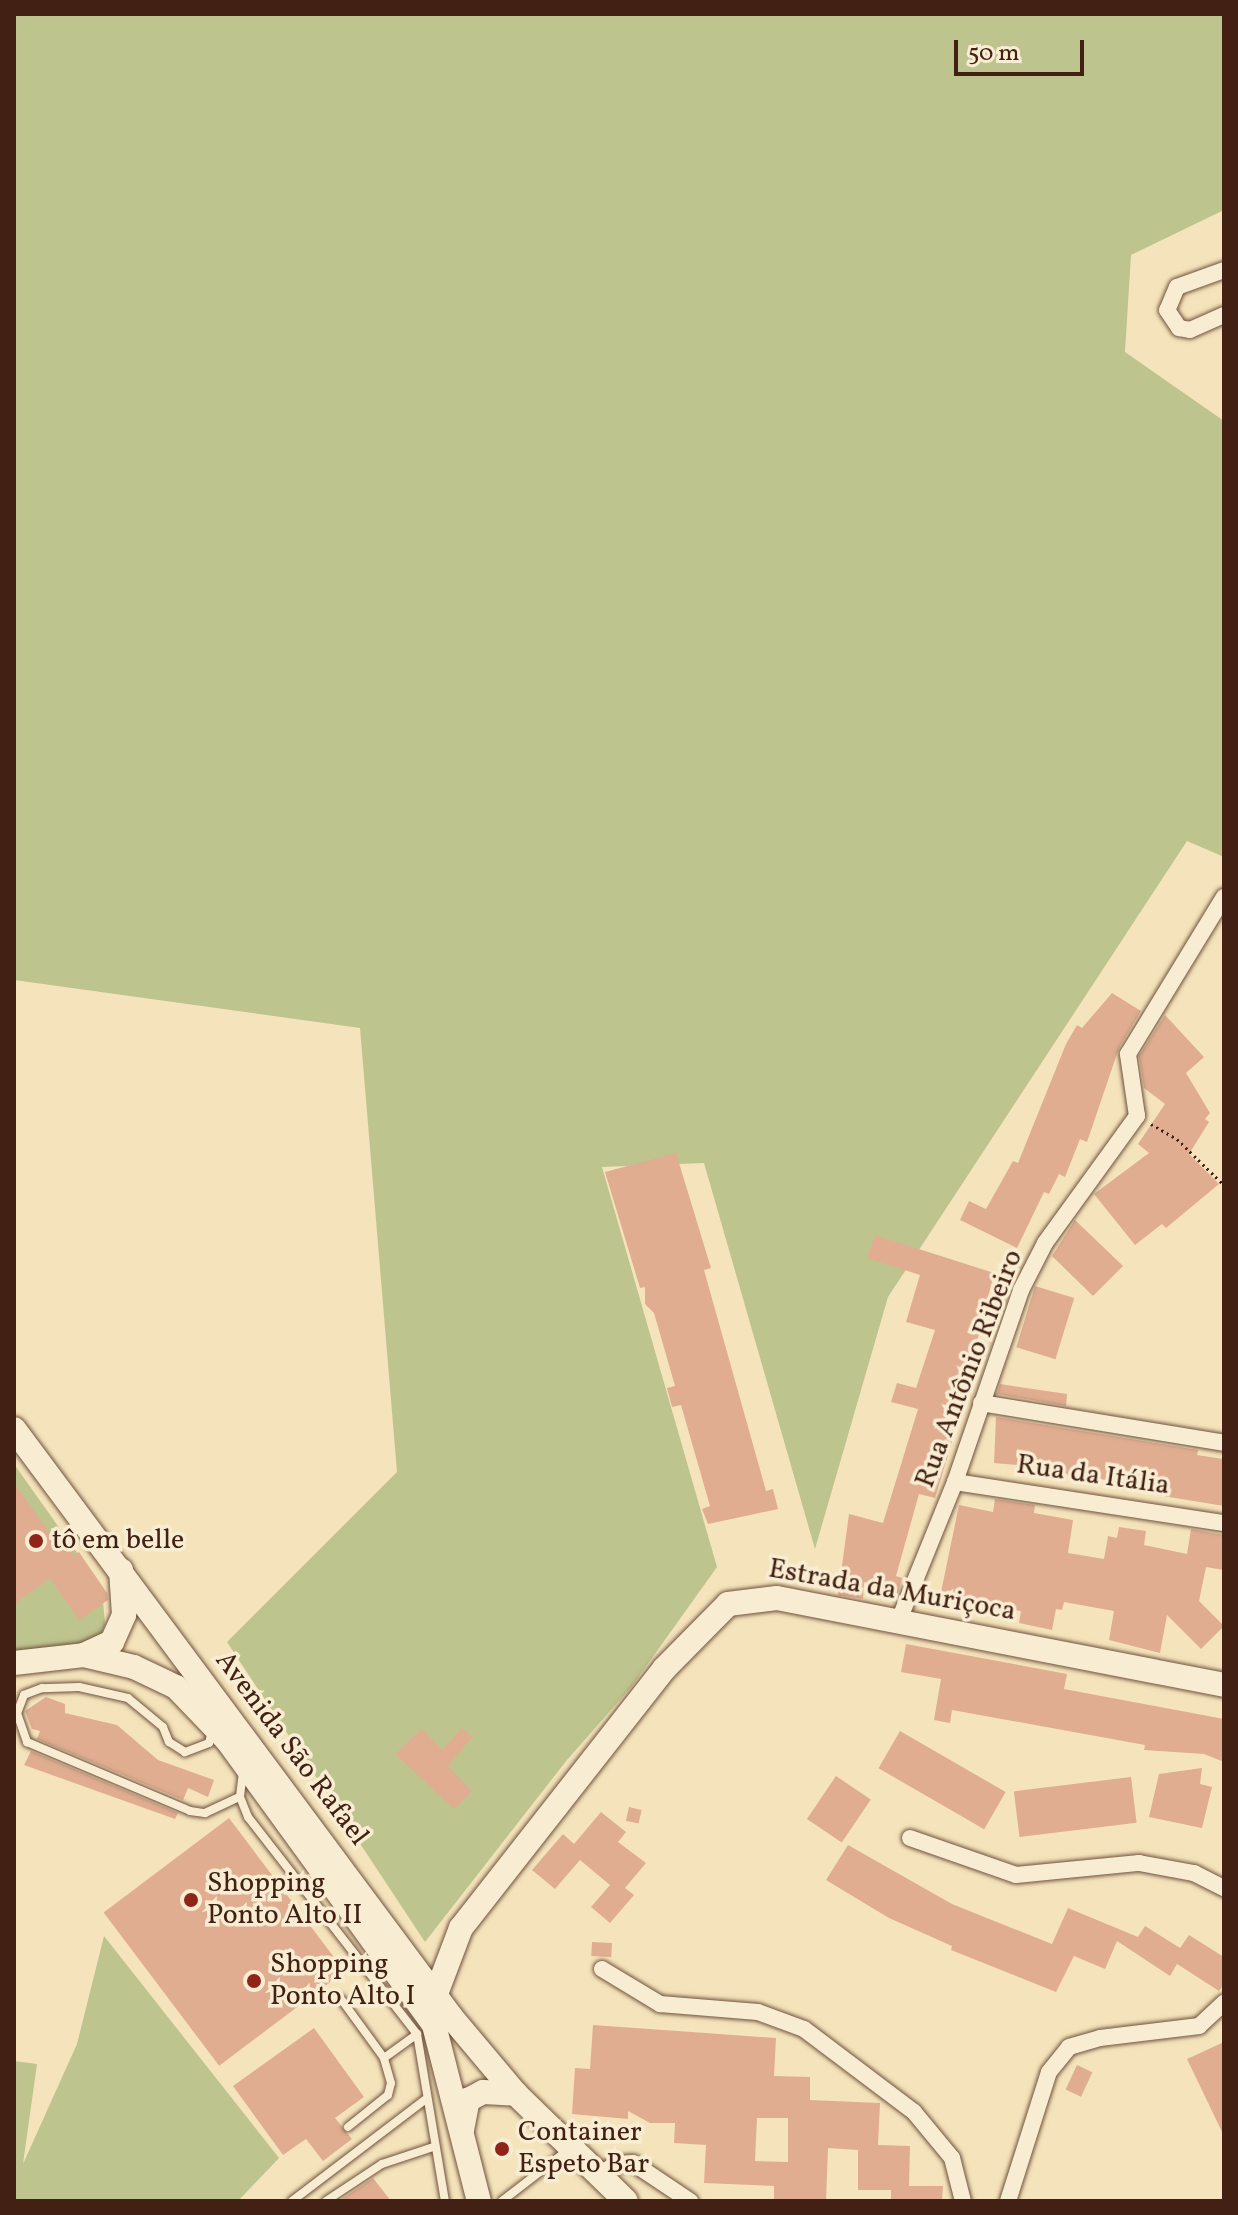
<!DOCTYPE html>
<html>
<head>
<meta charset="utf-8">
<style>
  body { margin:0 }
  #map { position:relative; width:1238px; height:2215px; overflow:hidden; background:#f5e4bb; font-family:Vollkorn,serif }
  div>[style] { position:absolute }
  [style*='--x'] { left:calc(var(--x)*1px); top:calc(var(--y)*1px); width:calc(var(--w)*1px); rotate:calc(var(--a)*1deg) }
  .green>* { inset:0; background:#bec48e }
  .building>* { inset:0; background:#e0ad91; transform-origin:0 0 }
  .path>* { height:3px; margin-top:-1.5px; transform-origin:0; background:repeating-linear-gradient(90deg,#422013 0 2px,transparent 0 6px) }
  .roads { filter:drop-shadow(0 0 2px #6f513d) drop-shadow(0 0 2px #6f513d) }
  .lane>* { height:8px; margin:-4px; padding:0 4px; transform-origin:4px; border-radius:4px; background:#f8edd3 }
  .street>* { height:16px; margin:-8px; padding:0 8px; transform-origin:8px; border-radius:8px; background:#f8edd3 }
  .secondary>* { height:24px; margin:-12px; padding:0 12px; transform-origin:12px; border-radius:12px; background:#f8edd3 }
  .dots>* { width:22px; height:22px; translate:-50% -50%; box-sizing:border-box; border:4px solid #f8edd3; border-radius:50% }
  span { translate:-50% -50%; white-space:nowrap; text-align:center; line-height:1.15; -webkit-text-stroke:7px #f8edd3; paint-order:stroke }
  .street-label { font-size:28px; color:#422013 }
  .poi-label { font-size:28px; color:#422013 }
  .left { translate:0 -50%; text-align:left }
  .frame { position:absolute; inset:0; border:16px solid #422013; pointer-events:none }
  .scale { position:absolute; left:954px; top:40px; width:130px; height:36px; box-sizing:border-box; border:4px solid #422013; border-top:0; padding-left:10px; font-size:24px; line-height:28px; white-space:nowrap; color:#422013; -webkit-text-stroke:6px #f8edd3; paint-order:stroke }
</style>
</head>
<body>
<div id="map">
  <div class="green">
    <div style="clip-path:polygon(14px 14px,1224px 14px,1224px 210px,1131px 255px,1125px 352px,1224px 421px,1224px 857px,1187px 841px,888px 1297px,815px 1549px,704px 1163px,602px 1167px,717px 1567px,632px 1686px,567px 1760px,425px 1942px,227px 1642px,397px 1472px,360px 1028px,14px 980px)"></div>
    <div style="clip-path:polygon(14px 1464px,102px 1588px,105px 1625px,96px 1644px,14px 1656px)"></div>
    <div style="clip-path:polygon(104px 1936px,279px 2158px,238px 2201px,14px 2201px,14px 2061px,37px 2064px,23px 2164px,77px 2044px)"></div>
  </div>
  <div class="building">
    <div style="clip-path:polygon(1112px 993px,1141px 1011px,1119px 1048px,1087px 1142px,1080px 1139px,1065px 1177px,1059px 1174px,1049px 1194px,1044px 1192px,1017px 1248px,960px 1220px,969px 1201px,986px 1209px,1013px 1161px,1018px 1163px,1066px 1044px,1077px 1025px,1082px 1028px)"></div>
    <div style="clip-path:polygon(1165px 1015px,1204px 1057px,1186px 1073px,1210px 1113px,1205px 1119px,1209px 1122px,1189px 1154px,1219px 1184px,1166px 1228px,1162px 1224px,1135px 1245px,1094px 1194px,1149px 1153px,1138px 1144px,1165px 1104px,1144px 1088px,1139px 1056px)"></div>
    <div style="clip-path:polygon(676px 1153px,711px 1268px,704px 1270px,766px 1491px,773px 1489px,778px 1509px,708px 1524px,702px 1509px,710px 1506px,681px 1405px,672px 1407px,667px 1388px,675px 1386px,654px 1313px,645px 1304px,645px 1287px,640px 1288px,605px 1172px)"></div>
    <div style="clip-path:polygon(1075px 1220px,1123px 1266px,1093px 1296px,1052px 1256px)"></div>
    <div style="clip-path:polygon(875px 1235px,994px 1273px,972px 1362px,976px 1363px,935px 1498px,919px 1494px,896px 1576px,902px 1578px,898px 1593px,864px 1582px,863px 1599px,838px 1595px,849px 1514px,883px 1523px,918px 1409px,891px 1402px,897px 1383px,916px 1388px,935px 1330px,906px 1322px,920px 1275px,867px 1258px)"></div>
    <div style="left:1035px;top:1286px;width:41px;height:64px;rotate:17deg"></div>
    <div style="clip-path:polygon(1000px 1384px,1067px 1394px,1066px 1406px,997px 1394px)"></div>
    <div style="clip-path:polygon(996px 1417px,1198px 1450px,1197px 1455px,1223px 1459px,1224px 1506px,1114px 1488px,1115px 1481px,1016px 1470px,1017px 1465px,994px 1463px)"></div>
    <div style="clip-path:polygon(14px 1483px,54px 1539px,60px 1535px,74px 1555px,79px 1552px,107px 1593px,108px 1600px,79px 1620px,50px 1578px,14px 1604px)"></div>
    <div style="clip-path:polygon(995px 1499px,1035px 1505px,1034px 1513px,1073px 1520px,1068px 1553px,1104px 1559px,1108px 1536px,1117px 1538px,1119px 1527px,1146px 1531px,1144px 1545px,1187px 1554px,1191px 1529px,1224px 1535px,1224px 1570px,1206px 1567px,1199px 1601px,1224px 1626px,1201px 1649px,1167px 1615px,1160px 1653px,1109px 1640px,1114px 1611px,1064px 1602px,1062px 1610px,1056px 1609px,1052px 1630px,1019px 1623px,1021px 1611px,940px 1597px,959px 1505px,993px 1512px)"></div>
    <div style="clip-path:polygon(906px 1644px,1067px 1674px,1064px 1689px,1224px 1719px,1224px 1762px,1204px 1754px,1144px 1750px,1145px 1745px,952px 1710px,950px 1723px,934px 1720px,941px 1679px,901px 1672px)"></div>
    <div style="clip-path:polygon(46px 1697px,65px 1704px,65px 1713px,117px 1725px,158px 1760px,214px 1780px,208px 1797px,188px 1788px,183px 1800px,37px 1739px,40px 1731px,32px 1729px,25px 1711px)"></div>
    <div style="clip-path:polygon(462px 1728px,472px 1737px,448px 1766px,472px 1791px,454px 1809px,395px 1754px,422px 1729px,442px 1750px)"></div>
    <div style="left:900px;top:1731px;width:122px;height:43px;rotate:30deg"></div>
    <div style="clip-path:polygon(31px 1751px,178px 1813px,175px 1819px,24px 1765px)"></div>
    <div style="clip-path:polygon(1202px 1768px,1200px 1784px,1212px 1787px,1202px 1828px,1149px 1817px,1159px 1774px)"></div>
    <div style="left:836px;top:1776px;width:42px;height:52px;rotate:34deg"></div>
    <div style="left:1131px;top:1777px;width:46px;height:118px;rotate:83deg"></div>
    <div style="left:629px;top:1807px;width:13px;height:14px;rotate:13deg"></div>
    <div style="clip-path:polygon(601px 1812px,626px 1832px,618px 1842px,646px 1863px,625px 1888px,634px 1895px,610px 1923px,591px 1907px,610px 1885px,580px 1860px,555px 1889px,532px 1870px,563px 1834px,574px 1844px)"></div>
    <div style="left:229px;top:1818px;width:192px;height:157px;rotate:53deg"></div>
    <div style="clip-path:polygon(848px 1845px,952px 1904px,1052px 1944px,1068px 1908px,1138px 1937px,1145px 1926px,1180px 1948px,1189px 1935px,1224px 1957px,1224px 1984px,1219px 1991px,1177px 1964px,1170px 1976px,1117px 1941px,1105px 1969px,1074px 1956px,1056px 1992px,951px 1950px,952px 1946px,889px 1918px,826px 1880px)"></div>
    <div style="left:592px;top:1942px;width:20px;height:14px;rotate:3deg"></div>
    <div style="clip-path:polygon(evenodd,593px 2025px,776px 2038px,774px 2076px,810px 2077px,810px 2100px,880px 2103px,878px 2145px,910px 2146px,909px 2186px,943px 2186px,942px 2201px,891px 2201px,891px 2190px,858px 2190px,858px 2150px,828px 2148px,826px 2201px,774px 2201px,774px 2186px,704px 2183px,706px 2145px,674px 2143px,675px 2123px,650px 2123px,628px 2111px,628px 2119px,572px 2114px,575px 2068px,590px 2069px,593px 2025px,757px 2118px,788px 2118px,788px 2162px,755px 2161px,757px 2118px)"></div>
    <div style="clip-path:polygon(314px 2028px,364px 2097px,335px 2118px,352px 2139px,323px 2161px,306px 2139px,283px 2155px,233px 2086px)"></div>
    <div style="clip-path:polygon(1224px 2042px,1224px 2136px,1187px 2059px)"></div>
    <div style="left:1077px;top:2065px;width:17px;height:27px;rotate:25deg"></div>
    <div style="clip-path:polygon(373px 2178px,391px 2201px,339px 2201px)"></div>
  </div>
  <div class="path">
    <div style="--x:1151;--y:1124;--w:30;--a:30"></div>
    <div style="--x:1177;--y:1139;--w:66;--a:44.4"></div>
  </div>
  <div class="roads">
    <div class="lane">
      <div style="--x:212;--y:1731;--w:12;--a:104"></div>
      <div style="--x:209;--y:1743;--w:26;--a:159"></div>
      <div style="--x:185;--y:1752;--w:19;--a:-148"></div>
      <div style="--x:169;--y:1742;--w:16;--a:-112"></div>
      <div style="--x:163;--y:1727;--w:45;--a:-140.4"></div>
      <div style="--x:128;--y:1698;--w:50;--a:-167.3"></div>
      <div style="--x:79;--y:1687;--w:37;--a:178"></div>
      <div style="--x:42;--y:1688;--w:19;--a:159"></div>
      <div style="--x:24;--y:1695;--w:19;--a:111"></div>
      <div style="--x:17;--y:1713;--w:31;--a:71"></div>
      <div style="--x:27;--y:1742;--w:177;--a:22.9"></div>
      <div style="--x:190;--y:1811;--w:15;--a:8"></div>
      <div style="--x:205;--y:1813;--w:38;--a:-25"></div>
      <div style="--x:243;--y:1772;--w:25;--a:97"></div>
      <div style="--x:240;--y:1797;--w:22;--a:68"></div>
      <div style="--x:248;--y:1817;--w:275;--a:52.1"></div>
      <div style="--x:417;--y:2034;--w:169;--a:80.5"></div>
      <div style="--x:341;--y:1999;--w:73;--a:53.9"></div>
      <div style="--x:348;--y:2127;--w:51;--a:-38.7"></div>
      <div style="--x:388;--y:2095;--w:12;--a:-76"></div>
      <div style="--x:391;--y:2083;--w:26;--a:-106"></div>
      <div style="--x:384;--y:2058;--w:41;--a:-36"></div>
      <div style="--x:292;--y:2201;--w:168;--a:-37.3"></div>
      <div style="--x:326;--y:2201;--w:67;--a:-33.5"></div>
      <div style="--x:382;--y:2164;--w:54;--a:-18.4"></div>
      <div style="--x:502;--y:2201;--w:83;--a:-37.7"></div>
    </div>
    <div class="street">
      <div style="--x:1224;--y:270;--w:50;--a:160.1"></div>
      <div style="--x:1177;--y:287;--w:25;--a:113"></div>
      <div style="--x:1167;--y:310;--w:22;--a:56"></div>
      <div style="--x:1179;--y:328;--w:11;--a:10"></div>
      <div style="--x:1190;--y:330;--w:37;--a:-24"></div>
      <div style="--x:981;--y:1403;--w:246;--a:9.3"></div>
      <div style="--x:955;--y:1482;--w:272;--a:8.7"></div>
      <div style="--x:899;--y:1620;--w:149;--a:-67.9"></div>
      <div style="--x:955;--y:1482;--w:203;--a:-71"></div>
      <div style="--x:1021;--y:1290;--w:53;--a:-62.9"></div>
      <div style="--x:1045;--y:1243;--w:157;--a:-54.1"></div>
      <div style="--x:1137;--y:1116;--w:63;--a:-98.3"></div>
      <div style="--x:1128;--y:1054;--w:184;--a:-58.6"></div>
      <div style="--x:910;--y:1838;--w:112;--a:19.2"></div>
      <div style="--x:1016;--y:1875;--w:124;--a:-5.6"></div>
      <div style="--x:1139;--y:1863;--w:56;--a:10.3"></div>
      <div style="--x:1194;--y:1873;--w:34;--a:27"></div>
      <div style="--x:602;--y:1969;--w:68;--a:31.1"></div>
      <div style="--x:660;--y:2004;--w:98;--a:4.7"></div>
      <div style="--x:758;--y:2012;--w:49;--a:20.3"></div>
      <div style="--x:804;--y:2029;--w:138;--a:37"></div>
      <div style="--x:914;--y:2112;--w:60;--a:50.4"></div>
      <div style="--x:952;--y:2158;--w:44;--a:75.7"></div>
      <div style="--x:598;--y:2176;--w:22;--a:-34"></div>
      <div style="--x:616;--y:2164;--w:17;--a:-3"></div>
      <div style="--x:633;--y:2163;--w:69;--a:33.7"></div>
      <div style="--x:1008;--y:2201;--w:135;--a:-72.4"></div>
      <div style="--x:1049;--y:2072;--w:32;--a:-51"></div>
      <div style="--x:1069;--y:2047;--w:32;--a:-16"></div>
      <div style="--x:1100;--y:2038;--w:100;--a:-6.9"></div>
      <div style="--x:1199;--y:2026;--w:34;--a:-43"></div>
    </div>
    <div class="secondary">
      <div style="--x:14;--y:1429;--w:734;--a:53.36"></div>
      <div style="--x:452;--y:2018;--w:99;--a:49.9"></div>
      <div style="--x:516;--y:2094;--w:153;--a:44.2"></div>
      <div style="--x:84;--y:1655;--w:51;--a:13.5"></div>
      <div style="--x:134;--y:1667;--w:47;--a:25.5"></div>
      <div style="--x:176;--y:1687;--w:74;--a:46.1"></div>
      <div style="--x:227;--y:1740;--w:352;--a:54"></div>
      <div style="--x:434;--y:2025;--w:182;--a:75.7"></div>
      <div style="--x:14;--y:1663;--w:70;--a:-6.5"></div>
      <div style="--x:84;--y:1655;--w:31;--a:-25"></div>
      <div style="--x:112;--y:1642;--w:30;--a:-66"></div>
      <div style="--x:124;--y:1615;--w:45;--a:-93.8"></div>
      <div style="--x:436;--y:1994;--w:71;--a:-69.3"></div>
      <div style="--x:461;--y:1928;--w:329;--a:-51.9"></div>
      <div style="--x:664;--y:1669;--w:91;--a:-45.4"></div>
      <div style="--x:728;--y:1604;--w:49;--a:-7"></div>
      <div style="--x:777;--y:1598;--w:455;--a:11"></div>
      <div style="--x:462;--y:2130;--w:31;--a:-79"></div>
      <div style="--x:468;--y:2100;--w:17;--a:-28"></div>
      <div style="--x:483;--y:2092;--w:33;--a:3"></div>
    </div>
  </div>
  <div class="dots">
    <div style="left:36px;top:1541px;background:#8f2418"></div>
    <div style="left:191px;top:1900px;background:#8f2418"></div>
    <div style="left:254px;top:1981px;background:#8f2418"></div>
    <div style="left:502px;top:2149px;background:#8f2418"></div>
  </div>
  <div class="street-label">
    <span style="left:970px;top:1369px;rotate:-69deg">Rua Antônio Ribeiro</span>
    <span style="left:1093px;top:1476px;rotate:8deg">Rua da Itália</span>
    <span style="left:892px;top:1591px;rotate:10deg">Estrada da Muriçoca</span>
    <span style="left:291px;top:1749px;rotate:53deg">Avenida São Rafael</span>
  </div>
  <div class="poi-label">
    <span class="left" style="left:52px;top:1541px">tô em belle</span>
    <span class="left" style="left:207px;top:1900px">Shopping<br>Ponto Alto II</span>
    <span class="left" style="left:270px;top:1981px">Shopping<br>Ponto Alto I</span>
    <span class="left" style="left:518px;top:2149px">Container<br>Espeto Bar</span>
  </div>
  <div class="frame"></div>
  <div class="scale">50 m</div>
</div>
</body>
</html>
